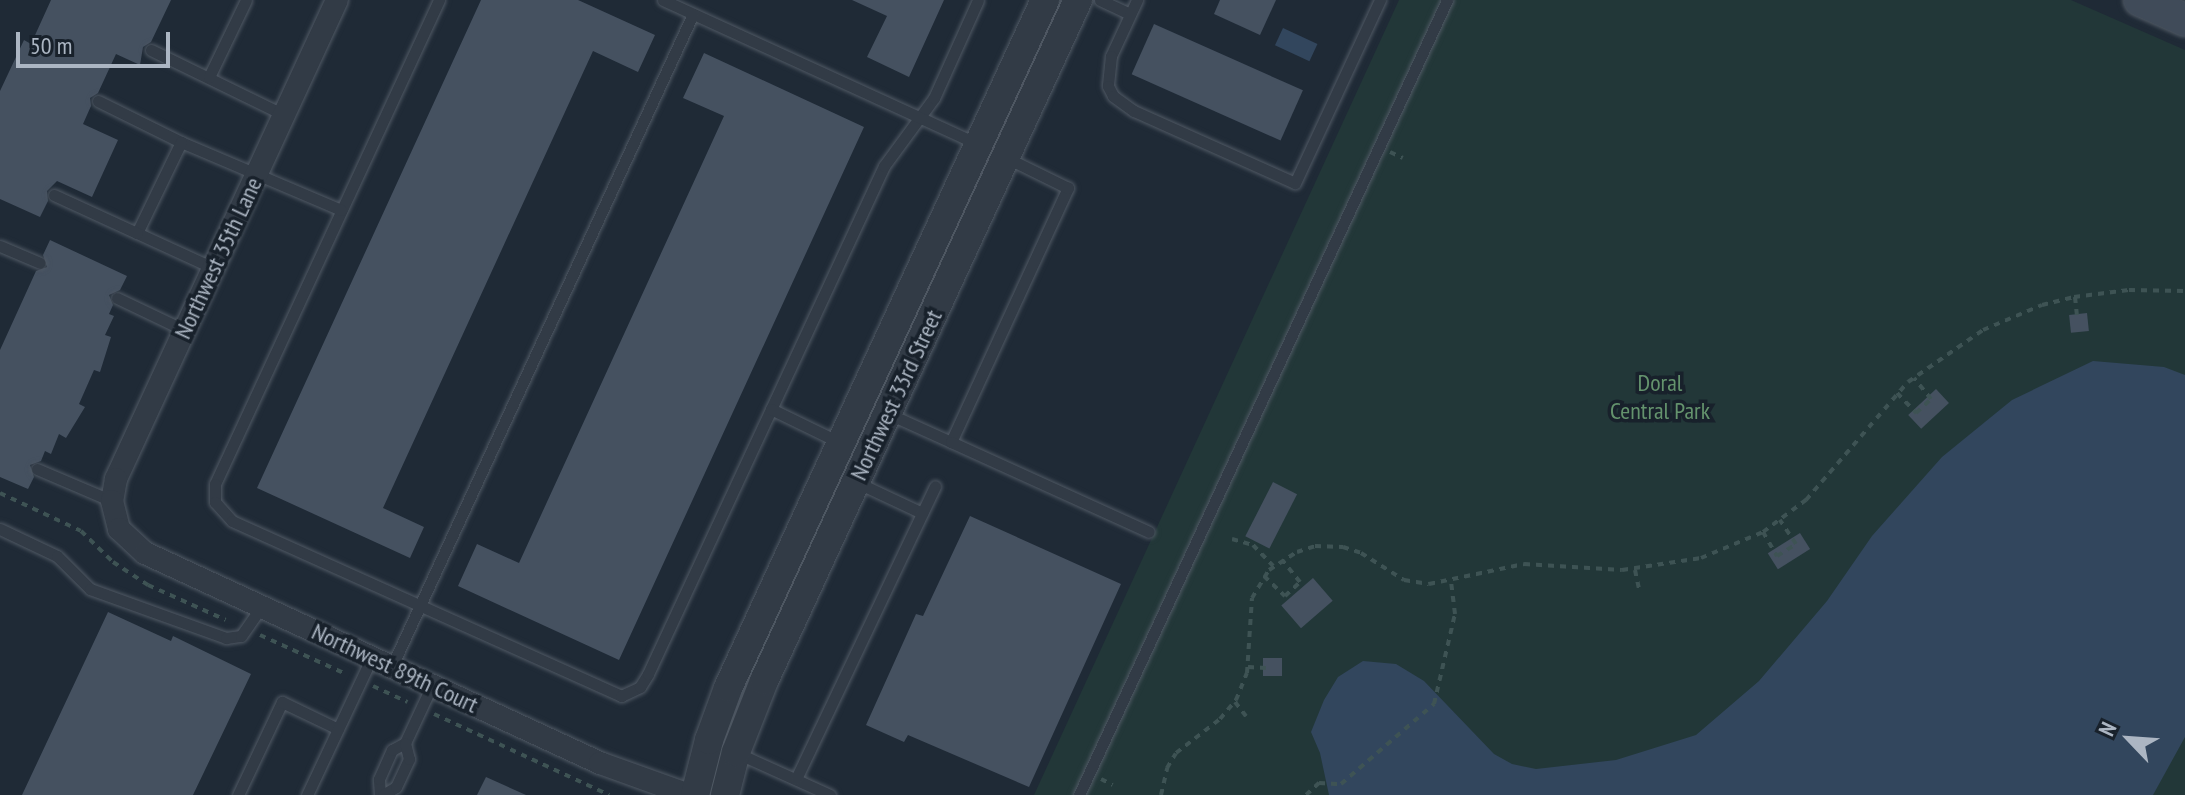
<!DOCTYPE html>
<html>
<head>
<meta charset="utf-8">
<style>
  body { margin:0 }
  #map { position:relative; width:2185px; height:795px; overflow:hidden; background:#1f2a36; font-family:"PT Sans Narrow",sans-serif }
  div>[style] { position:absolute }
  [style*='--x'] { left:calc(var(--x)*1px); top:calc(var(--y)*1px); width:calc(var(--w)*1px); rotate:calc(var(--a)*1deg) }
  .green>* { inset:0; background:#223738 }
  .water>* { inset:0; background:#32465d; transform-origin:0 0 }
  .building>* { inset:0; background:#455160; transform-origin:0 0 }
  .path>* { height:4px; margin-top:-2px; transform-origin:0; background:repeating-linear-gradient(90deg,#3e5354 0 6px,transparent 0 12px) }
  .roads { filter:drop-shadow(0 0 2px #505964) drop-shadow(0 0 2px #505964) }
  .service>* { height:11px; margin:-5.5px; padding:0 5.5px; transform-origin:5.5px; border-radius:5.5px; background:#323b46 }
  .minor>* { height:22px; margin:-11px; padding:0 11px; transform-origin:11px; border-radius:11px; background:#323b46 }
  .tertiary>* { height:28px; margin:-14px; padding:0 14px; transform-origin:14px; border-radius:14px; background:#323b46 }
  .secondary>* { height:32px; margin:-16px; padding:0 16px; transform-origin:16px; border-radius:16px; background:#404b59 }
  span { translate:-50% -50%; white-space:nowrap; text-align:center; line-height:1.15; -webkit-text-stroke:7px #18212b; paint-order:stroke }
  .street-label { font-size:24px; color:#acb6c3 }
  .park-label { font-size:24px; color:#64936d }
  .north { position:absolute; left:2089px; top:699px; width:80px; height:80px; -webkit-text-stroke:6px #18212b; paint-order:stroke; rotate:295deg; font-size:22px; font-weight:700; line-height:32px; text-align:center; color:#acb6c3 }
  .north::after { content:''; display:block; margin:auto; width:28px; height:36px; background:#acb6c3; clip-path:polygon(50% 0,100% 100%,50% 72%,0 100%) }
  .scale { position:absolute; left:16px; top:32px; width:154px; height:36px; box-sizing:border-box; border:4px solid #acb6c3; border-top:0; padding-left:10px; font-size:24px; line-height:28px; white-space:nowrap; color:#acb6c3; -webkit-text-stroke:6px #18212b; paint-order:stroke }
</style>
</head>
<body>
<div id="map">
  <div class="green">
    <div style="clip-path:polygon(1399px 0,2071px 0,2185px 50px,2185px 795px,1034px 795px)"></div>
  </div>
  <div class="water">
    <div style="left:1283px;top:28px;width:38px;height:19px;rotate:25deg"></div>
    <div style="clip-path:polygon(2093px 361px,2164px 367px,2185px 375px,2185px 737px,2153px 795px,1329px 795px,1320px 753px,1311px 732px,1324px 700px,1338px 677px,1363px 661px,1396px 664px,1424px 681px,1494px 754px,1512px 764px,1536px 769px,1616px 760px,1696px 735px,1759px 681px,1827px 601px,1872px 536px,1942px 457px,2012px 400px)"></div>
  </div>
  <div class="building">
    <div style="clip-path:polygon(51px 0,171px 0,151px 42px,143px 47px,140px 65px,116px 54px,98px 93px,90px 98px,91px 106px,83px 124px,118px 140px,92px 197px,57px 181px,47px 191px,48px 201px,40px 217px,0 199px,0 91px,24px 40px,31px 44px)"></div>
    <div style="clip-path:polygon(481px 0,578px 0,655px 35px,638px 72px,593px 51px,383px 508px,424px 527px,410px 558px,257px 488px)"></div>
    <div style="clip-path:polygon(852px 0,944px 0,909px 77px,867px 57px,887px 16px)"></div>
    <div style="clip-path:polygon(1220px 0,1276px 0,1260px 35px,1214px 14px)"></div>
    <div style="left:1154px;top:24px;width:163px;height:55px;rotate:24deg"></div>
    <div style="clip-path:polygon(704px 53px,864px 127px,619px 660px,458px 586px,477px 544px,519px 563px,724px 116px,683px 98px)"></div>
    <div style="clip-path:polygon(50px 240px,127px 276px,120px 290px,109px 295px,113px 305px,109px 314px,114px 316px,105px 335px,111px 337px,100px 372px,94px 370px,79px 404px,85px 407px,66px 438px,59px 434px,51px 454px,45px 451px,41px 461px,30px 465px,34px 477px,28px 489px,0 477px,0 350px,36px 271px,47px 267px,43px 255px)"></div>
    <div style="left:2087px;top:313px;width:18px;height:18px;rotate:84deg"></div>
    <div style="left:1936px;top:389px;width:19px;height:38px;rotate:47deg"></div>
    <div style="left:1273px;top:482px;width:27px;height:61px;rotate:27deg"></div>
    <div style="clip-path:polygon(970px 516px,1121px 584px,1029px 787px,908px 735px,904px 742px,866px 725px,916px 614px,923px 616px)"></div>
    <div style="left:1800px;top:533px;width:19px;height:38px;rotate:58deg"></div>
    <div style="left:1313px;top:578px;width:30px;height:42px;rotate:49deg"></div>
    <div style="clip-path:polygon(108px 612px,171px 641px,173px 636px,251px 674px,193px 795px,22px 795px)"></div>
    <div style="left:1263px;top:658px;width:19px;height:18px"></div>
    <div style="clip-path:polygon(486px 777px,526px 795px,477px 795px)"></div>
  </div>
  <div class="path">
    <div style="--x:1390;--y:152;--w:14;--a:25"></div>
    <div style="--x:2075;--y:297;--w:20;--a:84"></div>
    <div style="--x:1897;--y:393;--w:28;--a:46"></div>
    <div style="--x:1916;--y:413;--w:21;--a:-43"></div>
    <div style="--x:1931;--y:399;--w:27;--a:-129"></div>
    <div style="--x:0;--y:493;--w:89;--a:25.1"></div>
    <div style="--x:81;--y:531;--w:45;--a:44.1"></div>
    <div style="--x:113;--y:562;--w:42;--a:33.3"></div>
    <div style="--x:148;--y:585;--w:85;--a:24.2"></div>
    <div style="--x:1763;--y:532;--w:28;--a:60"></div>
    <div style="--x:1777;--y:556;--w:22;--a:-32"></div>
    <div style="--x:1796;--y:544;--w:29;--a:-124"></div>
    <div style="--x:1232;--y:539;--w:22;--a:16"></div>
    <div style="--x:1253;--y:545;--w:29;--a:46"></div>
    <div style="--x:1635;--y:570;--w:19;--a:78"></div>
    <div style="--x:1264;--y:576;--w:29;--a:44"></div>
    <div style="--x:1285;--y:596;--w:21;--a:-43"></div>
    <div style="--x:1300;--y:582;--w:28;--a:-129"></div>
    <div style="--x:260;--y:635;--w:94;--a:24.4"></div>
    <div style="--x:1248;--y:667;--w:18;--a:3"></div>
    <div style="--x:373;--y:686;--w:38;--a:25"></div>
    <div style="--x:1235;--y:702;--w:18;--a:52"></div>
    <div style="--x:434;--y:714;--w:193;--a:24.8"></div>
    <div style="--x:1101;--y:779;--w:13;--a:27"></div>
    <div style="--x:1161;--y:795;--w:28;--a:-77"></div>
    <div style="--x:1167;--y:768;--w:17;--a:-59"></div>
    <div style="--x:1176;--y:753;--w:56;--a:-37.7"></div>
    <div style="--x:1220;--y:719;--w:25;--a:-50"></div>
    <div style="--x:1236;--y:700;--w:29;--a:-68"></div>
    <div style="--x:1247;--y:673;--w:75;--a:-86.2"></div>
    <div style="--x:1252;--y:598;--w:33;--a:-59"></div>
    <div style="--x:1269;--y:570;--w:33;--a:-33"></div>
    <div style="--x:1297;--y:552;--w:19;--a:-18"></div>
    <div style="--x:1315;--y:546;--w:28;--a:2"></div>
    <div style="--x:1343;--y:547;--w:19;--a:18"></div>
    <div style="--x:1361;--y:553;--w:51;--a:32.1"></div>
    <div style="--x:1404;--y:580;--w:25;--a:9"></div>
    <div style="--x:1429;--y:584;--w:97;--a:-11.9"></div>
    <div style="--x:1524;--y:564;--w:98;--a:3.5"></div>
    <div style="--x:1622;--y:570;--w:80;--a:-8.6"></div>
    <div style="--x:1701;--y:558;--w:67;--a:-22.8"></div>
    <div style="--x:1763;--y:532;--w:54;--a:-36.7"></div>
    <div style="--x:1806;--y:500;--w:156;--a:-49.2"></div>
    <div style="--x:1908;--y:382;--w:91;--a:-34.7"></div>
    <div style="--x:1983;--y:330;--w:64;--a:-23"></div>
    <div style="--x:2042;--y:305;--w:33;--a:-14"></div>
    <div style="--x:2074;--y:297;--w:55;--a:-7.3"></div>
    <div style="--x:2129;--y:290;--w:56;--a:1"></div>
    <div style="--x:1306;--y:795;--w:18;--a:-43"></div>
    <div style="--x:1319;--y:783;--w:22;--a:3"></div>
    <div style="--x:1341;--y:784;--w:123;--a:-40.7"></div>
    <div style="--x:1434;--y:704;--w:92;--a:-76.9"></div>
    <div style="--x:1455;--y:614;--w:33;--a:-97"></div>
  </div>
  <div class="roads">
    <div class="service">
      <div style="--x:439;--y:0;--w:533;--a:114.84"></div>
      <div style="--x:215;--y:484;--w:18;--a:90"></div>
      <div style="--x:215;--y:502;--w:25;--a:48"></div>
      <div style="--x:232;--y:521;--w:427;--a:24.2"></div>
      <div style="--x:621;--y:696;--w:21;--a:-25"></div>
      <div style="--x:640;--y:687;--w:15;--a:-58"></div>
      <div style="--x:648;--y:674;--w:560;--a:-65.08"></div>
      <div style="--x:884;--y:166;--w:84;--a:-53.7"></div>
      <div style="--x:934;--y:98;--w:107;--a:-65.8"></div>
      <div style="--x:663;--y:0;--w:348;--a:24.6"></div>
      <div style="--x:1100;--y:0;--w:33;--a:25"></div>
      <div style="--x:1137;--y:0;--w:62;--a:114.9"></div>
      <div style="--x:1111;--y:56;--w:30;--a:96"></div>
      <div style="--x:1108;--y:86;--w:11;--a:63"></div>
      <div style="--x:1113;--y:96;--w:26;--a:36"></div>
      <div style="--x:1134;--y:111;--w:176;--a:24.1"></div>
      <div style="--x:1295;--y:183;--w:202;--a:-65.1"></div>
      <div style="--x:151;--y:50;--w:148;--a:26"></div>
      <div style="--x:209;--y:77;--w:85;--a:-64.3"></div>
      <div style="--x:98;--y:101;--w:93;--a:26.3"></div>
      <div style="--x:181;--y:142;--w:174;--a:23"></div>
      <div style="--x:181;--y:142;--w:101;--a:115.8"></div>
      <div style="--x:137;--y:233;--w:84;--a:24.7"></div>
      <div style="--x:54;--y:195;--w:91;--a:24.6"></div>
      <div style="--x:0;--y:246;--w:43;--a:23"></div>
      <div style="--x:117;--y:298;--w:74;--a:25.5"></div>
      <div style="--x:771;--y:409;--w:76;--a:25.9"></div>
      <div style="--x:889;--y:414;--w:68;--a:24.3"></div>
      <div style="--x:951;--y:442;--w:280;--a:-65.3"></div>
      <div style="--x:1068;--y:188;--w:70;--a:-153.8"></div>
      <div style="--x:951;--y:442;--w:217;--a:24.4"></div>
      <div style="--x:37;--y:469;--w:82;--a:23.1"></div>
      <div style="--x:856;--y:482;--w:73;--a:25.2"></div>
      <div style="--x:0;--y:529;--w:63;--a:25.3"></div>
      <div style="--x:57;--y:556;--w:47;--a:45"></div>
      <div style="--x:90;--y:589;--w:145;--a:19.8"></div>
      <div style="--x:226;--y:638;--w:15;--a:-8"></div>
      <div style="--x:241;--y:636;--w:37;--a:-55"></div>
      <div style="--x:392;--y:666;--w:718;--a:-65.22"></div>
      <div style="--x:737;--y:753;--w:102;--a:24.3"></div>
      <div style="--x:796;--y:779;--w:324;--a:-64.6"></div>
      <div style="--x:238;--y:795;--w:103;--a:-64.7"></div>
      <div style="--x:282;--y:702;--w:62;--a:25.7"></div>
      <div style="--x:307;--y:795;--w:153;--a:-64.8"></div>
      <div style="--x:380;--y:795;--w:16;--a:-94"></div>
      <div style="--x:379;--y:779;--w:32;--a:-66"></div>
      <div style="--x:392;--y:750;--w:15;--a:-28"></div>
      <div style="--x:405;--y:743;--w:64;--a:-65"></div>
      <div style="--x:383;--y:795;--w:15;--a:-32"></div>
      <div style="--x:396;--y:787;--w:31;--a:-65"></div>
      <div style="--x:409;--y:759;--w:16;--a:-104"></div>
      <div style="--x:1079;--y:795;--w:876;--a:-65.16"></div>
    </div>
    <div class="minor">
      <div style="--x:337;--y:0;--w:528;--a:114.77"></div>
      <div style="--x:116;--y:479;--w:22;--a:100"></div>
      <div style="--x:112;--y:501;--w:29;--a:76"></div>
      <div style="--x:119;--y:529;--w:35;--a:43"></div>
      <div style="--x:145;--y:553;--w:501;--a:24.78"></div>
      <div style="--x:600;--y:763;--w:95;--a:19.8"></div>
    </div>
    <div class="tertiary">
      <div style="--x:695;--y:795;--w:57;--a:-75.7"></div>
      <div style="--x:709;--y:740;--w:55;--a:-69.9"></div>
      <div style="--x:728;--y:688;--w:758;--a:-65.26"></div>
      <div style="--x:725;--y:795;--w:44;--a:-75.7"></div>
      <div style="--x:736;--y:752;--w:76;--a:-68.5"></div>
      <div style="--x:764;--y:681;--w:750;--a:-65.25"></div>
    </div>
    <div class="secondary">
      <div style="--x:2140;--y:0;--w:49;--a:24"></div>
    </div>
  </div>
  <div class="street-label">
    <span style="left:218px;top:258px;rotate:-65deg">Northwest 35th Lane</span>
    <span style="left:896px;top:395px;rotate:-65deg">Northwest 33rd Street</span>
    <span style="left:395px;top:668px;rotate:25deg">Northwest 89th Court</span>
  </div>
  <div class="park-label">
    <span style="left:1660px;top:397px">Doral<br>Central Park</span>
  </div>
  <div class="north">N</div>
  <div class="scale">50 m</div>
</div>
</body>
</html>
